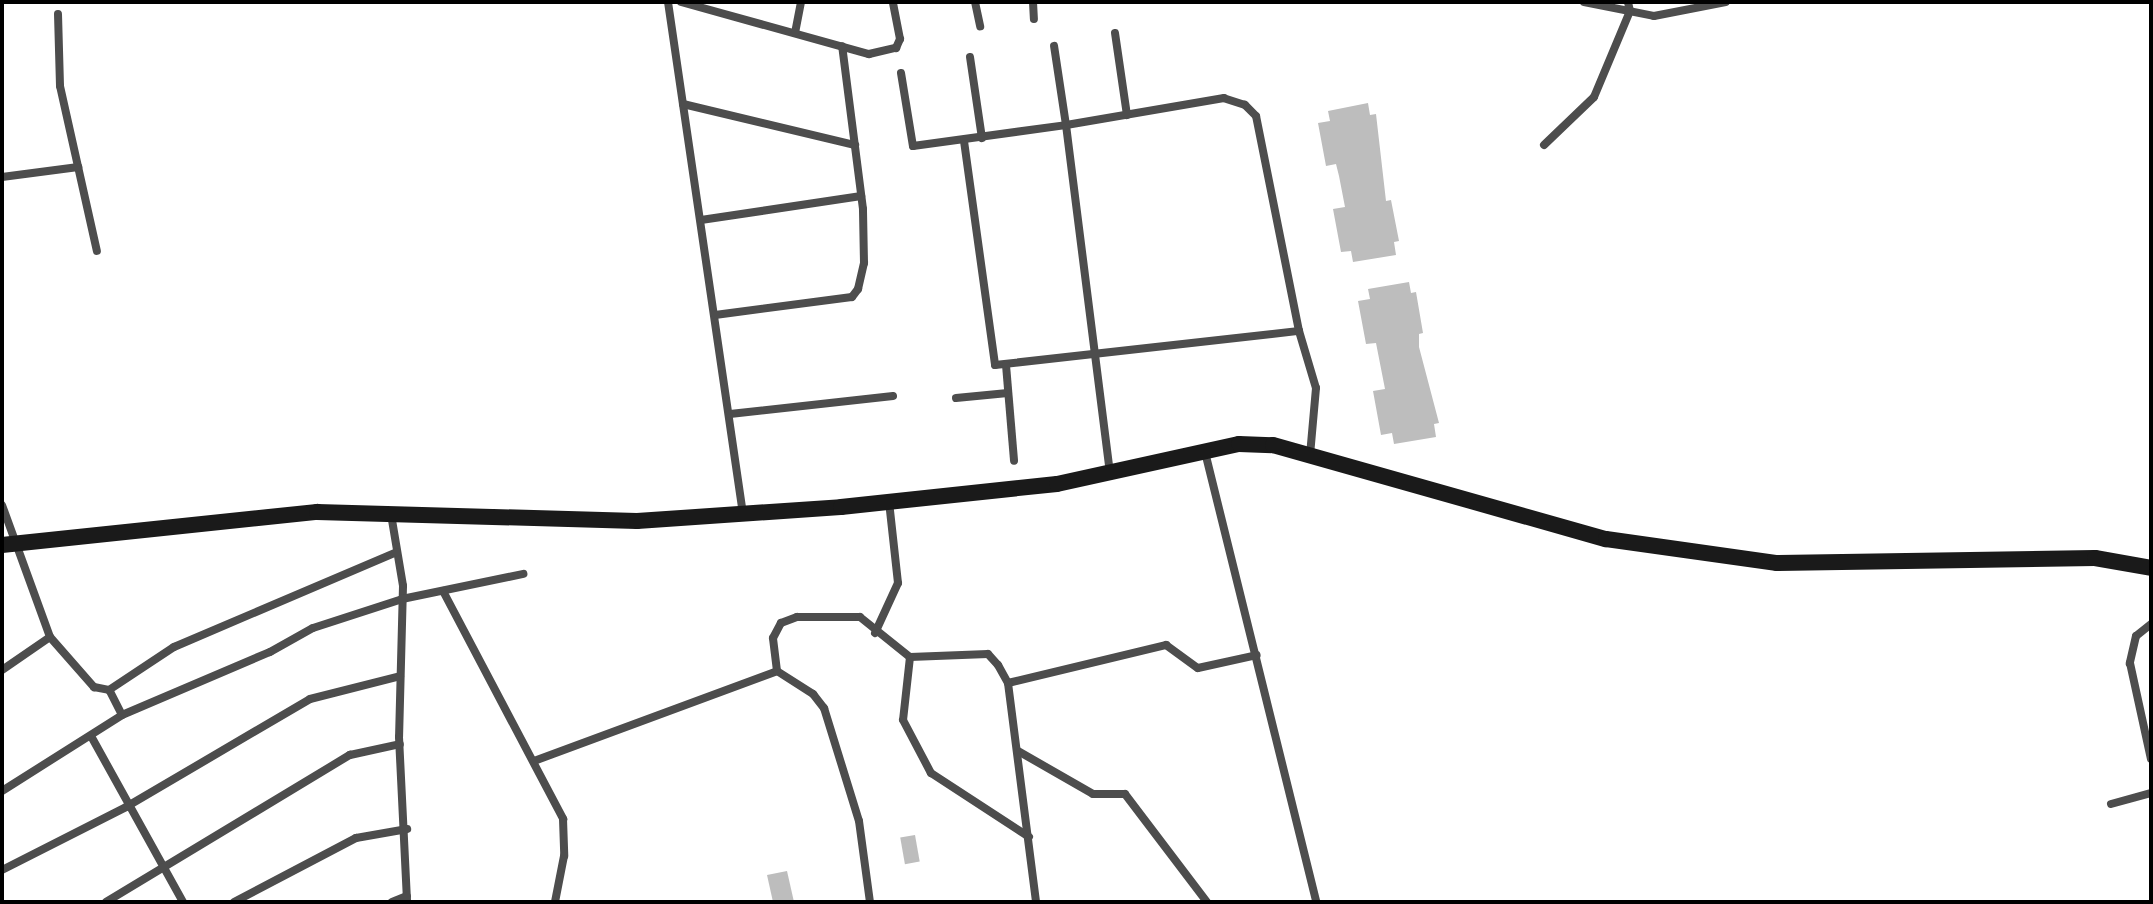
<!DOCTYPE html>
<html>
<head>
<meta charset="utf-8">
<style>
  body { margin:0 }
  #map { position:relative; width:2153px; height:904px; overflow:hidden; background:#fff; font-family:Quicksand,sans-serif }
  div>[style] { position:absolute }
  [style*='--x'] { left:calc(var(--x)*1px); top:calc(var(--y)*1px); width:calc(var(--w)*1px); rotate:calc(var(--a)*1deg) }
  .building>* { inset:0; background:#bdbdbd; transform-origin:0 0 }
  .street>* { height:8px; margin:-4px; padding:0 4px; transform-origin:4px; border-radius:4px; background:#4d4d4d }
  .secondary>* { height:16px; margin:-8px; padding:0 8px; transform-origin:8px; border-radius:8px; background:#1a1a1a }
  span { translate:-50% -50%; white-space:nowrap; text-align:center; line-height:1.15; -webkit-text-stroke:6px #fff; paint-order:stroke }
  .frame { position:absolute; inset:0; border:4px solid #000; pointer-events:none }
</style>
</head>
<body>
<div id="map">
  <div class="building">
    <div style="clip-path:polygon(1368px 103px,1370px 115px,1376px 114px,1386px 201px,1391px 200px,1399px 241px,1394px 242px,1396px 255px,1353px 262px,1351px 251px,1341px 252px,1333px 209px,1345px 207px,1339px 176px,1336px 164px,1326px 166px,1318px 123px,1330px 121px,1328px 111px)"></div>
    <div style="clip-path:polygon(1409px 282px,1411px 293px,1416px 292px,1423px 333px,1419px 334px,1419px 347px,1439px 423px,1434px 424px,1436px 437px,1394px 444px,1392px 433px,1381px 435px,1373px 391px,1385px 389px,1376px 343px,1366px 344px,1358px 301px,1370px 299px,1368px 289px)"></div>
    <div style="left:915px;top:835px;width:27px;height:15px;rotate:80deg"></div>
    <div style="clip-path:polygon(787px 871px,794px 902px,773px 902px,767px 875px)"></div>
  </div>
  <div class="street">
    <div style="--x:668;--y:2;--w:517;--a:81.67"></div>
    <div style="--x:681;--y:2;--w:195;--a:15.5"></div>
    <div style="--x:869;--y:54;--w:28;--a:-13"></div>
    <div style="--x:896;--y:48;--w:10;--a:-66"></div>
    <div style="--x:900;--y:39;--w:38;--a:-101"></div>
    <div style="--x:975;--y:2;--w:25;--a:78"></div>
    <div style="--x:1033;--y:2;--w:17;--a:87"></div>
    <div style="--x:1584;--y:2;--w:71;--a:11.3"></div>
    <div style="--x:1654;--y:16;--w:73;--a:-11"></div>
    <div style="--x:58;--y:14;--w:72;--a:88.4"></div>
    <div style="--x:60;--y:86;--w:169;--a:77.4"></div>
    <div style="--x:795;--y:33;--w:32;--a:-79"></div>
    <div style="--x:1115;--y:33;--w:83;--a:81.7"></div>
    <div style="--x:970;--y:57;--w:82;--a:81.6"></div>
    <div style="--x:901;--y:73;--w:74;--a:80.7"></div>
    <div style="--x:913;--y:146;--w:154;--a:-7.8"></div>
    <div style="--x:1066;--y:125;--w:350;--a:82.8"></div>
    <div style="--x:683;--y:104;--w:177;--a:13.4"></div>
    <div style="--x:964;--y:141;--w:226;--a:82.1"></div>
    <div style="--x:995;--y:365;--w:306;--a:-6.4"></div>
    <div style="--x:1299;--y:331;--w:219;--a:-101.3"></div>
    <div style="--x:1256;--y:116;--w:16;--a:-135"></div>
    <div style="--x:1245;--y:105;--w:22;--a:-162"></div>
    <div style="--x:1224;--y:98;--w:160;--a:170.3"></div>
    <div style="--x:1066;--y:125;--w:80;--a:-98.6"></div>
    <div style="--x:1544;--y:145;--w:69;--a:-43.8"></div>
    <div style="--x:1594;--y:97;--w:93;--a:-67.3"></div>
    <div style="--x:1630;--y:11;--w:9;--a:-103"></div>
    <div style="--x:2;--y:177;--w:77;--a:-7.5"></div>
    <div style="--x:701;--y:220;--w:162;--a:-8.5"></div>
    <div style="--x:715;--y:315;--w:138;--a:-7.5"></div>
    <div style="--x:852;--y:297;--w:10;--a:-53"></div>
    <div style="--x:858;--y:289;--w:27;--a:-77"></div>
    <div style="--x:864;--y:263;--w:54;--a:-91.1"></div>
    <div style="--x:863;--y:209;--w:164;--a:-97.3"></div>
    <div style="--x:1299;--y:331;--w:59;--a:73.4"></div>
    <div style="--x:1316;--y:388;--w:67;--a:95.1"></div>
    <div style="--x:1006;--y:365;--w:96;--a:85.2"></div>
    <div style="--x:956;--y:398;--w:52;--a:-5.5"></div>
    <div style="--x:730;--y:414;--w:164;--a:-6.3"></div>
    <div style="--x:1205;--y:452;--w:463;--a:76.1"></div>
    <div style="--x:2;--y:505;--w:140;--a:70"></div>
    <div style="--x:50;--y:637;--w:58;--a:145.5"></div>
    <div style="--x:391;--y:514;--w:73;--a:80.5"></div>
    <div style="--x:403;--y:586;--w:151;--a:91.5"></div>
    <div style="--x:399;--y:737;--w:165;--a:87.2"></div>
    <div style="--x:443;--y:591;--w:258;--a:62.2"></div>
    <div style="--x:563;--y:819;--w:37;--a:88"></div>
    <div style="--x:564;--y:856;--w:47;--a:101.1"></div>
    <div style="--x:2151;--y:624;--w:19;--a:141"></div>
    <div style="--x:2136;--y:636;--w:28;--a:103"></div>
    <div style="--x:2130;--y:663;--w:98;--a:77.7"></div>
    <div style="--x:875;--y:633;--w:55;--a:-65.3"></div>
    <div style="--x:898;--y:583;--w:82;--a:-96.3"></div>
    <div style="--x:50;--y:637;--w:67;--a:48.7"></div>
    <div style="--x:94;--y:687;--w:15;--a:11"></div>
    <div style="--x:910;--y:657;--w:63;--a:96.3"></div>
    <div style="--x:903;--y:720;--w:60;--a:62.2"></div>
    <div style="--x:931;--y:773;--w:117;--a:33.1"></div>
    <div style="--x:777;--y:671;--w:43;--a:32.6"></div>
    <div style="--x:813;--y:694;--w:18;--a:52"></div>
    <div style="--x:824;--y:708;--w:118;--a:72.8"></div>
    <div style="--x:859;--y:821;--w:82;--a:82.3"></div>
    <div style="--x:1008;--y:683;--w:163;--a:-13.5"></div>
    <div style="--x:1166;--y:645;--w:39;--a:36"></div>
    <div style="--x:1198;--y:668;--w:60;--a:-12.4"></div>
    <div style="--x:122;--y:715;--w:28;--a:-117"></div>
    <div style="--x:109;--y:690;--w:78;--a:-33.5"></div>
    <div style="--x:174;--y:647;--w:242;--a:-23.1"></div>
    <div style="--x:91;--y:736;--w:190;--a:61"></div>
    <div style="--x:1018;--y:751;--w:86;--a:29.8"></div>
    <div style="--x:1093;--y:794;--w:32;--a:0"></div>
    <div style="--x:1125;--y:794;--w:136;--a:52.8"></div>
    <div style="--x:534;--y:761;--w:259;--a:-20.3"></div>
    <div style="--x:777;--y:671;--w:33;--a:-97"></div>
    <div style="--x:773;--y:638;--w:17;--a:-62"></div>
    <div style="--x:781;--y:623;--w:17;--a:-21"></div>
    <div style="--x:797;--y:617;--w:63;--a:0"></div>
    <div style="--x:860;--y:617;--w:64;--a:38.7"></div>
    <div style="--x:910;--y:657;--w:78;--a:-2.2"></div>
    <div style="--x:988;--y:654;--w:15;--a:48"></div>
    <div style="--x:998;--y:665;--w:21;--a:61"></div>
    <div style="--x:1008;--y:683;--w:221;--a:82.7"></div>
    <div style="--x:2;--y:791;--w:142;--a:-32.3"></div>
    <div style="--x:122;--y:715;--w:161;--a:-23.1"></div>
    <div style="--x:270;--y:652;--w:49;--a:-29.2"></div>
    <div style="--x:313;--y:628;--w:94;--a:-18"></div>
    <div style="--x:402;--y:599;--w:124;--a:-11.7"></div>
    <div style="--x:2111;--y:804;--w:41;--a:-15.4"></div>
    <div style="--x:2;--y:870;--w:139;--a:-26.9"></div>
    <div style="--x:126;--y:807;--w:213;--a:-30.4"></div>
    <div style="--x:310;--y:699;--w:93;--a:-14.3"></div>
    <div style="--x:106;--y:902;--w:285;--a:-31.1"></div>
    <div style="--x:350;--y:755;--w:51;--a:-12.4"></div>
    <div style="--x:234;--y:902;--w:138;--a:-27.7"></div>
    <div style="--x:356;--y:838;--w:52;--a:-10"></div>
    <div style="--x:392;--y:902;--w:16;--a:-22"></div>
  </div>
  <div class="secondary">
    <div style="--x:2;--y:545;--w:317;--a:-6"></div>
    <div style="--x:317;--y:512;--w:320;--a:1.6"></div>
    <div style="--x:637;--y:521;--w:204;--a:-3.9"></div>
    <div style="--x:841;--y:507;--w:217;--a:-6.1"></div>
    <div style="--x:1057;--y:484;--w:186;--a:-12.4"></div>
    <div style="--x:1239;--y:444;--w:34;--a:2"></div>
    <div style="--x:1273;--y:445;--w:346;--a:15.8"></div>
    <div style="--x:1606;--y:539;--w:173;--a:8"></div>
    <div style="--x:1777;--y:563;--w:318;--a:-0.9"></div>
    <div style="--x:2095;--y:558;--w:57;--a:10.1"></div>
  </div>
  <div class="frame"></div>
</div>
</body>
</html>
